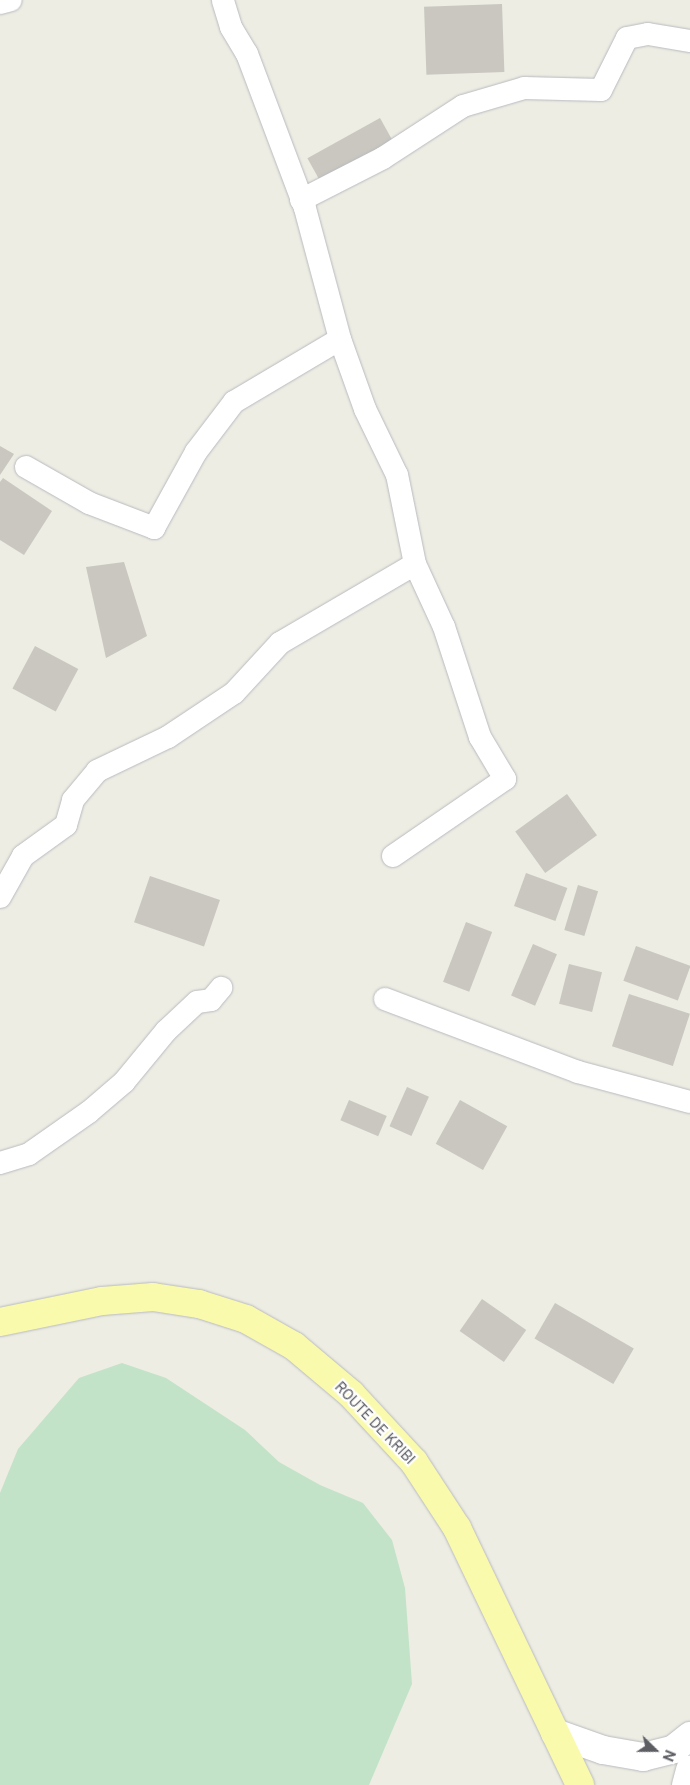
<!DOCTYPE html>
<html>
<head>
<meta charset="utf-8">
<style>
  body { margin:0 }
  #map { position:relative; width:690px; height:1785px; overflow:hidden; background:#edede4; font-family:"Public Sans",sans-serif }
  div>[style] { position:absolute }
  [style*='--x'] { left:calc(var(--x)*1px); top:calc(var(--y)*1px); width:calc(var(--w)*1px); rotate:calc(var(--a)*1deg) }
  .green>* { inset:0; background:#c2e3c7 }
  .building>* { inset:0; background:#c9c7c0; transform-origin:0 0 }
  .roads { filter:drop-shadow(0 0 1px #b9babf) drop-shadow(0 0 1px #b9babf) }
  .street>* { height:22px; margin:-11px; padding:0 11px; transform-origin:11px; border-radius:11px; background:#fff }
  .secondary>* { height:28px; margin:-14px; padding:0 14px; transform-origin:14px; border-radius:14px; background:#fff }
  .primary>* { height:28px; margin:-14px; padding:0 14px; transform-origin:14px; border-radius:14px; background:#f9faac }
  span { translate:-50% -50%; white-space:nowrap; text-align:center; line-height:1.15; -webkit-text-stroke:4.5px #fff; paint-order:stroke }
  .street-label { font-size:14px; color:#5c5e63 }
  .north { position:absolute; left:630px; top:1725px; width:50px; height:50px; -webkit-text-stroke:4px #fff; paint-order:stroke; rotate:112deg; font-size:14px; font-weight:700; line-height:20px; text-align:center; color:#5c5e63 }
  .north::after { content:''; display:block; margin:auto; width:18px; height:22px; background:#5c5e63; clip-path:polygon(50% 0,100% 100%,50% 72%,0 100%) }
</style>
</head>
<body>
<div id="map">
  <div class="green">
    <div style="clip-path:polygon(122px 1363px,166px 1378px,245px 1430px,279px 1462px,320px 1485px,363px 1503px,392px 1540px,405px 1588px,412px 1684px,369px 1785px,0 1785px,0 1493px,18px 1449px,79px 1378px)"></div>
  </div>
  <div class="building">
    <div style="left:502px;top:4px;width:68px;height:78px;rotate:88deg"></div>
    <div style="left:380px;top:118px;width:29px;height:83px;rotate:61deg"></div>
    <div style="clip-path:polygon(0 446px,14px 454px,0 475px)"></div>
    <div style="clip-path:polygon(3px 478px,52px 511px,24px 555px,0 540px,0 482px)"></div>
    <div style="clip-path:polygon(124px 562px,147px 636px,106px 658px,86px 567px)"></div>
    <div style="left:35px;top:646px;width:49px;height:48px;rotate:28deg"></div>
    <div style="left:567px;top:794px;width:51px;height:64px;rotate:54deg"></div>
    <div style="left:526px;top:873px;width:44px;height:35px;rotate:20deg"></div>
    <div style="left:150px;top:876px;width:74px;height:49px;rotate:19deg"></div>
    <div style="left:578px;top:885px;width:21px;height:47px;rotate:17deg"></div>
    <div style="left:466px;top:922px;width:28px;height:64px;rotate:21deg"></div>
    <div style="left:533px;top:944px;width:26px;height:56px;rotate:23deg"></div>
    <div style="left:636px;top:946px;width:58px;height:37px;rotate:20deg"></div>
    <div style="left:569px;top:964px;width:34px;height:41px;rotate:14deg"></div>
    <div style="left:629px;top:994px;width:64px;height:55px;rotate:18deg"></div>
    <div style="left:407px;top:1087px;width:24px;height:43px;rotate:24deg"></div>
    <div style="left:349px;top:1100px;width:41px;height:22px;rotate:23deg"></div>
    <div style="left:460px;top:1100px;width:54px;height:50px;rotate:29deg"></div>
    <div style="left:482px;top:1299px;width:54px;height:39px;rotate:35deg"></div>
    <div style="left:555px;top:1303px;width:91px;height:41px;rotate:30deg"></div>
  </div>
  <div class="roads">
    <div class="street">
      <div style="--x:0;--y:3;--w:11;--a:-15"></div>
      <div style="--x:301;--y:200;--w:92;--a:-27.1"></div>
      <div style="--x:383;--y:158;--w:95;--a:-33"></div>
      <div style="--x:463;--y:106;--w:64;--a:-16.4"></div>
      <div style="--x:524;--y:88;--w:77;--a:1.5"></div>
      <div style="--x:601;--y:90;--w:58;--a:-63.4"></div>
      <div style="--x:627;--y:38;--w:21;--a:-11"></div>
      <div style="--x:648;--y:34;--w:43;--a:9.5"></div>
      <div style="--x:26;--y:467;--w:73;--a:29.7"></div>
      <div style="--x:89;--y:503;--w:70;--a:21"></div>
      <div style="--x:154;--y:528;--w:87;--a:-61.1"></div>
      <div style="--x:196;--y:452;--w:63;--a:-52.8"></div>
      <div style="--x:234;--y:402;--w:123;--a:-30.7"></div>
      <div style="--x:393;--y:856;--w:136;--a:-34.5"></div>
      <div style="--x:505;--y:779;--w:49;--a:-120.8"></div>
      <div style="--x:480;--y:737;--w:116;--a:-108.1"></div>
      <div style="--x:444;--y:627;--w:69;--a:-114.7"></div>
      <div style="--x:0;--y:897;--w:47;--a:-60.7"></div>
      <div style="--x:23;--y:856;--w:53;--a:-35.8"></div>
      <div style="--x:66;--y:825;--w:26;--a:-74"></div>
      <div style="--x:73;--y:800;--w:38;--a:-50"></div>
      <div style="--x:97;--y:771;--w:79;--a:-25.6"></div>
      <div style="--x:168;--y:737;--w:79;--a:-33.7"></div>
      <div style="--x:234;--y:693;--w:68;--a:-47.4"></div>
      <div style="--x:280;--y:643;--w:156;--a:-30.3"></div>
      <div style="--x:415;--y:564;--w:91;--a:-101.4"></div>
      <div style="--x:397;--y:475;--w:73;--a:-115.9"></div>
      <div style="--x:365;--y:409;--w:74;--a:-109.7"></div>
      <div style="--x:340;--y:339;--w:136;--a:-105"></div>
      <div style="--x:305;--y:208;--w:165;--a:-110.6"></div>
      <div style="--x:247;--y:54;--w:31;--a:-121"></div>
      <div style="--x:231;--y:27;--w:28;--a:-107"></div>
      <div style="--x:385;--y:999;--w:206;--a:20.7"></div>
      <div style="--x:578;--y:1072;--w:116;--a:15"></div>
      <div style="--x:0;--y:1163;--w:30;--a:-17"></div>
      <div style="--x:29;--y:1154;--w:73;--a:-35"></div>
      <div style="--x:89;--y:1112;--w:46;--a:-40.6"></div>
      <div style="--x:124;--y:1082;--w:66;--a:-50.5"></div>
      <div style="--x:166;--y:1031;--w:42;--a:-43.1"></div>
      <div style="--x:197;--y:1002;--w:14;--a:-8"></div>
      <div style="--x:211;--y:1000;--w:16;--a:-50"></div>
    </div>
    <div class="secondary">
      <div style="--x:555;--y:1733;--w:51;--a:19.5"></div>
      <div style="--x:603;--y:1750;--w:41;--a:9.9"></div>
      <div style="--x:643;--y:1757;--w:32;--a:-14"></div>
      <div style="--x:674;--y:1749;--w:21;--a:-39"></div>
      <div style="--x:686;--y:1785;--w:16;--a:-75"></div>
    </div>
    <div class="primary">
      <div style="--x:0;--y:1322;--w:104;--a:-11.6"></div>
      <div style="--x:102;--y:1301;--w:51;--a:-4.5"></div>
      <div style="--x:153;--y:1297;--w:47;--a:8.7"></div>
      <div style="--x:199;--y:1304;--w:49;--a:17.7"></div>
      <div style="--x:246;--y:1319;--w:55;--a:29.4"></div>
      <div style="--x:294;--y:1346;--w:75;--a:40.1"></div>
      <div style="--x:351;--y:1394;--w:93;--a:47.2"></div>
      <div style="--x:414;--y:1462;--w:79;--a:56.9"></div>
      <div style="--x:457;--y:1528;--w:285;--a:64.4"></div>
    </div>
  </div>
  <div class="street-label">
    <span style="left:375px;top:1423px;rotate:46deg">ROUTE DE KRIBI</span>
  </div>
  <div class="north">N</div>
</div>
</body>
</html>
